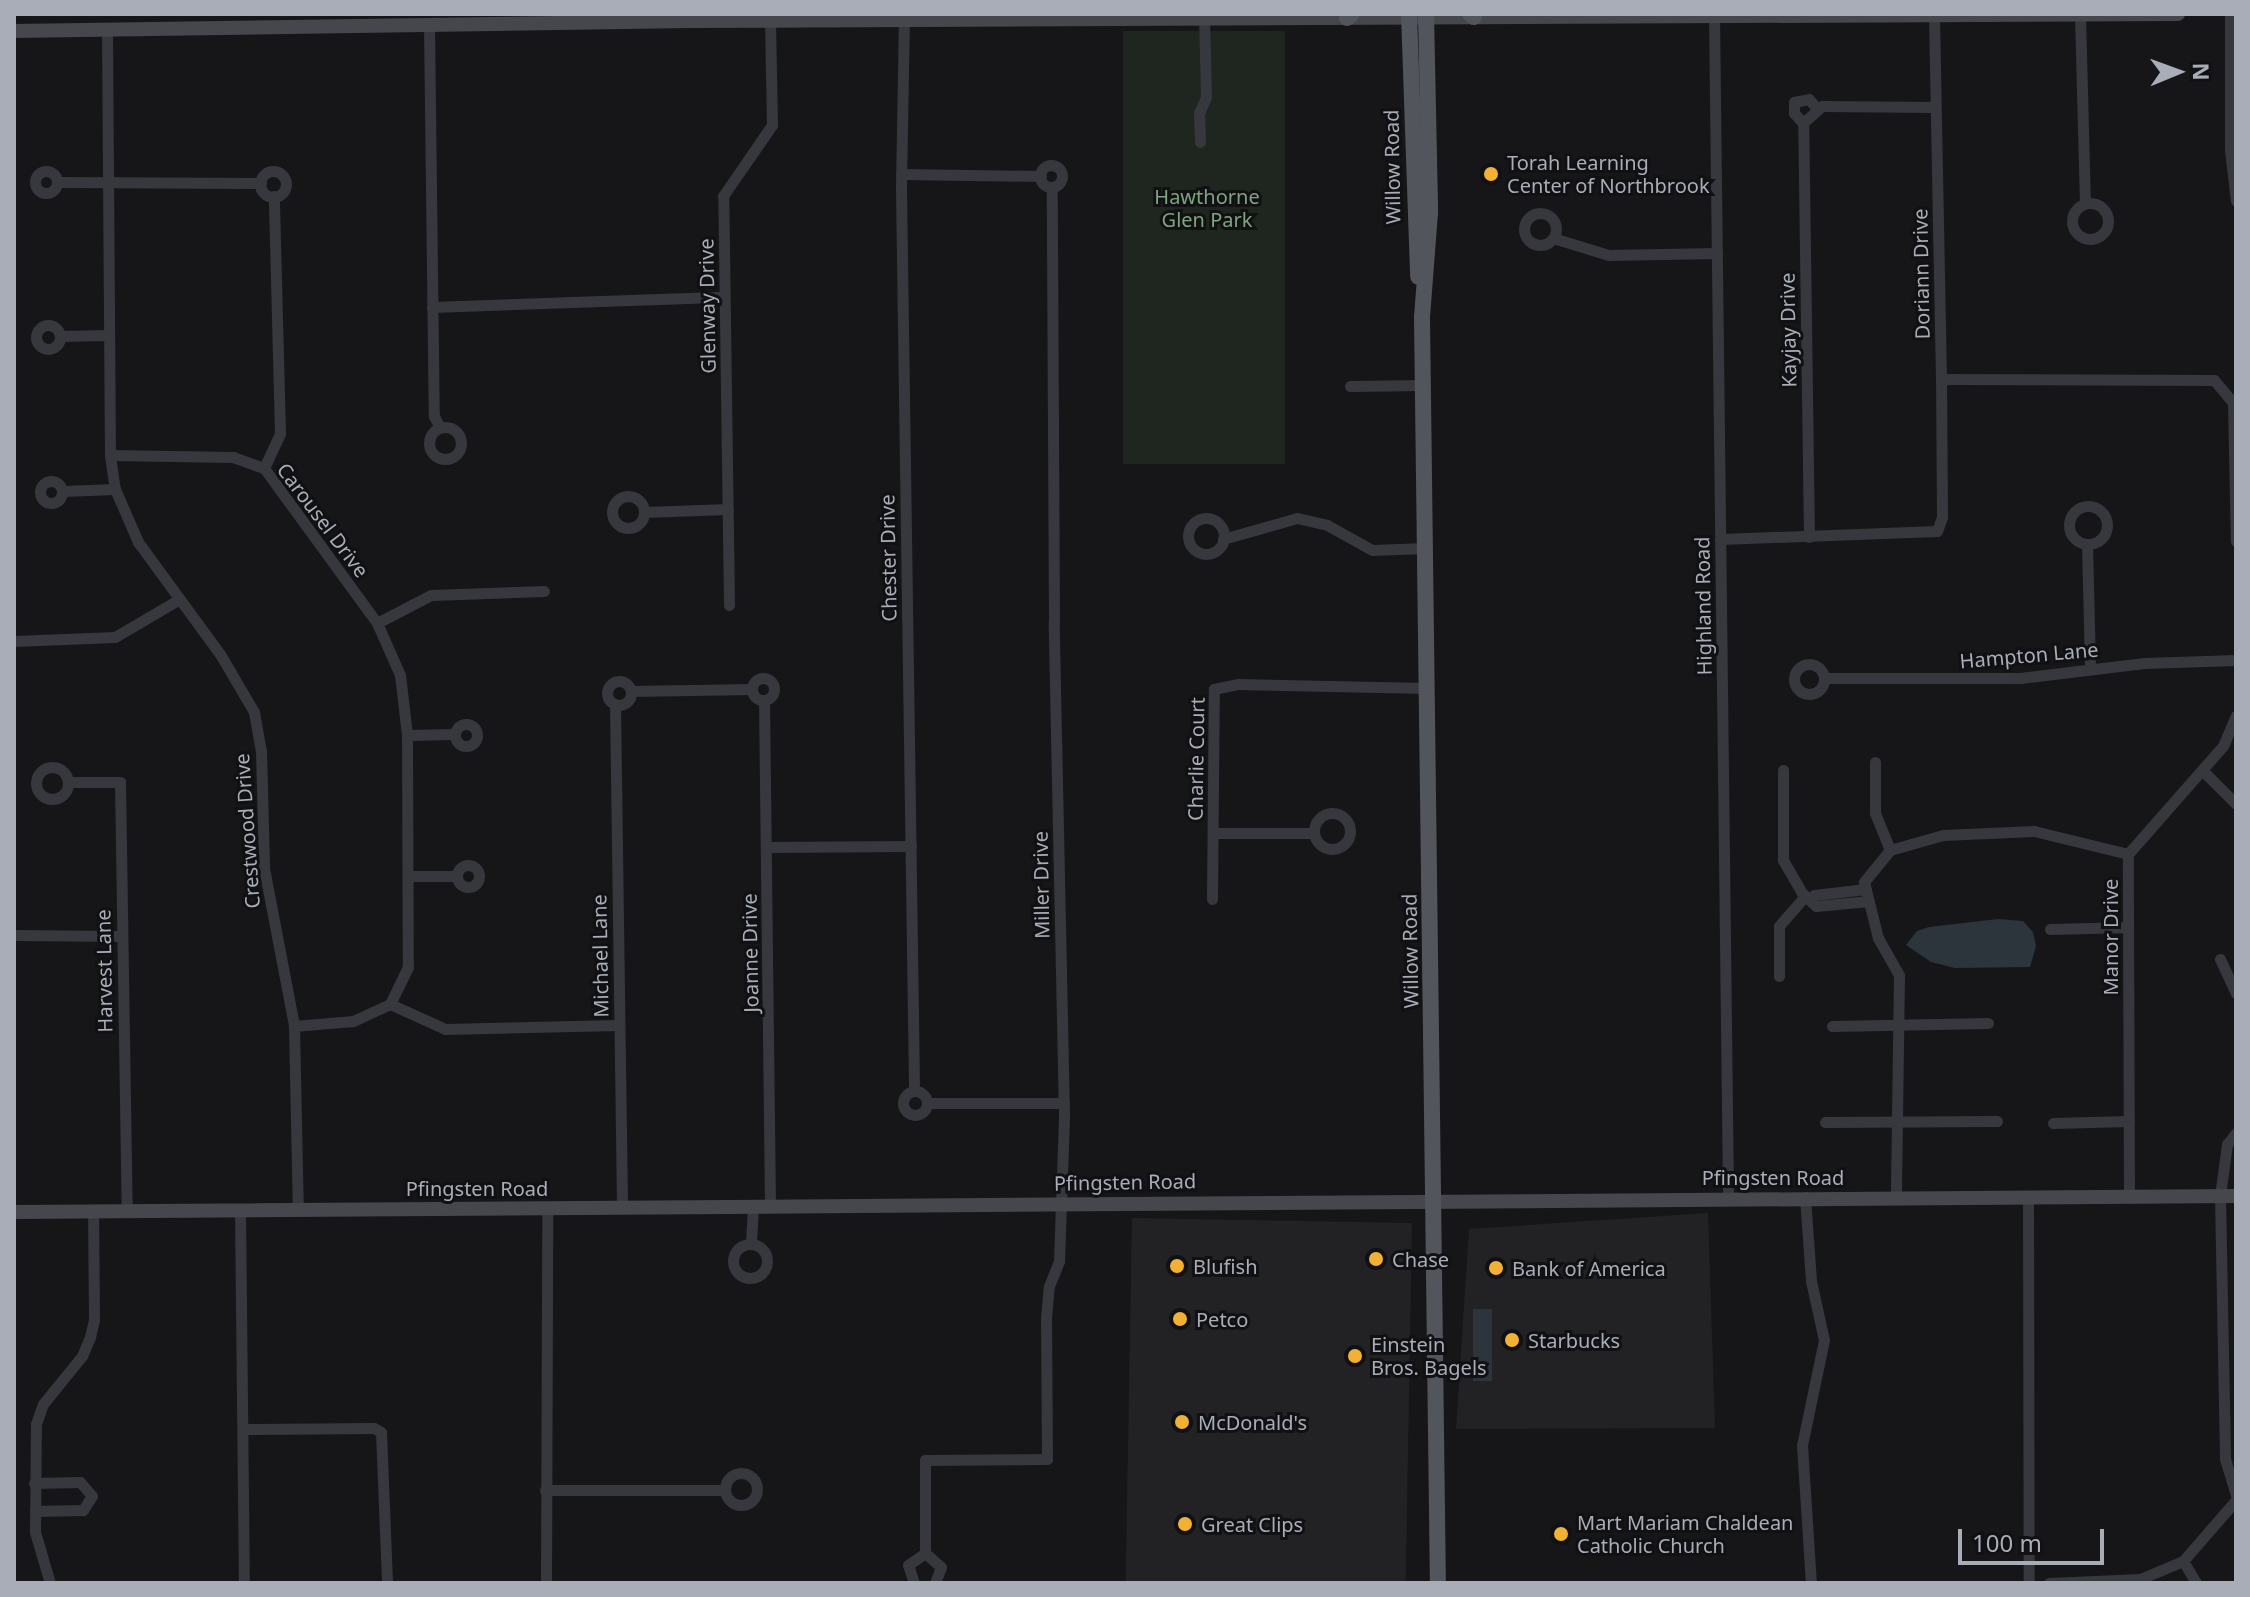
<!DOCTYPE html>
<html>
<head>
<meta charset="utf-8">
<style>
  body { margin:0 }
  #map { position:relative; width:2250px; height:1597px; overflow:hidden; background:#161618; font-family:"Noto Sans",sans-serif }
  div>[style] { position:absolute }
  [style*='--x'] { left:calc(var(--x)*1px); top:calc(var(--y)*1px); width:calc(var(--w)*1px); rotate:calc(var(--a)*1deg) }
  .built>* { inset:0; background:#222225; transform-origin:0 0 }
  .green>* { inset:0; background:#1e261f; transform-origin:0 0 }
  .water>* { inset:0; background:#2c353c; transform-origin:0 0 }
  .street>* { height:11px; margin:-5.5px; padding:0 5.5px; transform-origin:5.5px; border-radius:5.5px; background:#37383d }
  .street>.ring { margin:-5.5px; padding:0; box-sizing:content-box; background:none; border:11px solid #37383d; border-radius:50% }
  .secondary>* { height:14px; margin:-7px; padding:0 7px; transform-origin:7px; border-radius:7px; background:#45474d }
  .primary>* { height:16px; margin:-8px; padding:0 8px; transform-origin:8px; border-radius:8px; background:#53555c }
  .dots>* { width:22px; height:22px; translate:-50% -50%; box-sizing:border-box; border:4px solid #111113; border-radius:50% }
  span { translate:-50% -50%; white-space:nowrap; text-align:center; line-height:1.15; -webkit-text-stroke:6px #111113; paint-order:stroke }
  .poi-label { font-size:20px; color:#a8adb8 }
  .left { translate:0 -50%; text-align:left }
  .street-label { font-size:20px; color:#a8adb8 }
  .park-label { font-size:20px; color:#7fa381 }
  .frame { position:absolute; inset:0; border:16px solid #a8adb8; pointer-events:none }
  .north { position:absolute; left:2138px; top:32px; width:80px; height:80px; -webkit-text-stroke:6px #111113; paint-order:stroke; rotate:89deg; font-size:22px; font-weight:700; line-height:32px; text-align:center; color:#a8adb8 }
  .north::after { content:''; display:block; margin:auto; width:28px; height:36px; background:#a8adb8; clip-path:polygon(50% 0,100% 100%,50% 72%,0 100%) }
  .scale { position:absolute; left:1958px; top:1529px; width:146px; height:36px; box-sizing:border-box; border:4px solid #a8adb8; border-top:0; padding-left:10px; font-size:24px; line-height:28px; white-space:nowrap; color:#a8adb8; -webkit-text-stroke:6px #111113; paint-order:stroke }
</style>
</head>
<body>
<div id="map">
  <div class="built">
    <div style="clip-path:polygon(1708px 1213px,1715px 1428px,1456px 1429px,1469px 1229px)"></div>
    <div style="left:1132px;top:1218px;width:280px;height:365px;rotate:1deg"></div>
  </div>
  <div class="green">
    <div style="left:1123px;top:31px;width:162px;height:433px"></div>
  </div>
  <div class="water">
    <div style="clip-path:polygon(1998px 919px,2023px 921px,2033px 932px,2036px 946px,2030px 967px,1955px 968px,1931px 962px,1906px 945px,1917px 931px,1929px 927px)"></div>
    <div style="left:1473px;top:1309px;width:19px;height:72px"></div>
  </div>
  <div class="street">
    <div style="--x:1714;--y:14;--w:1183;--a:89.32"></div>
    <div style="--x:2230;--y:14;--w:136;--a:90"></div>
    <div style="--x:2230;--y:150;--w:51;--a:83.3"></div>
    <div style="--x:904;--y:15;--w:174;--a:91"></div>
    <div style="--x:901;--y:189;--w:902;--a:89.17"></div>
    <div style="--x:2080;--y:15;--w:188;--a:88.5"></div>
    <div style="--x:429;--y:25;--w:391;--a:89.3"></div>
    <div style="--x:434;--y:416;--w:13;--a:63"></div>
    <div style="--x:107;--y:30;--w:425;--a:89.6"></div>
    <div style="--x:110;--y:455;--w:34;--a:82"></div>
    <div style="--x:115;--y:489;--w:58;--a:66.5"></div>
    <div style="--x:138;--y:542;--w:139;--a:53.8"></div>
    <div style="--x:220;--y:654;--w:67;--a:59.6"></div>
    <div style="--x:254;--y:712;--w:39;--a:80"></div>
    <div style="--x:261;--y:750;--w:118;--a:88.5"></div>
    <div style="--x:264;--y:868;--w:161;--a:79.2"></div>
    <div style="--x:294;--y:1026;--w:184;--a:88.8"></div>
    <div style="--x:1803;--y:123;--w:13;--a:-132"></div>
    <div style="--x:1794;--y:113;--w:11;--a:-90"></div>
    <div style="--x:1794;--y:102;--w:15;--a:-11"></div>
    <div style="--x:1809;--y:99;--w:13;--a:51"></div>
    <div style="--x:1200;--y:142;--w:29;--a:-92"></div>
    <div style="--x:1199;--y:113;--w:17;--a:-66"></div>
    <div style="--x:1206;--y:97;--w:83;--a:-91.4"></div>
    <div class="ring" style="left:1040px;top:165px;width:11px;height:11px"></div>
    <div class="ring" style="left:35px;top:171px;width:11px;height:11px"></div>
    <div class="ring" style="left:260px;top:171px;width:15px;height:15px"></div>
    <div style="--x:901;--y:174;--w:140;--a:0.8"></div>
    <div style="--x:57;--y:182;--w:204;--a:0.3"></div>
    <div class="ring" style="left:2072px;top:203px;width:25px;height:25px"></div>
    <div class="ring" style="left:1524px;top:213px;width:21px;height:21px"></div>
    <div style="--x:1553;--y:238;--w:59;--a:16.9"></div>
    <div style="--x:1609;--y:255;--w:108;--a:-1.1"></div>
    <div style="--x:432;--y:307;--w:292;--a:-2"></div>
    <div class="ring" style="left:36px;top:325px;width:13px;height:13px"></div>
    <div style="--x:61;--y:336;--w:47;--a:-1.2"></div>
    <div style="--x:1941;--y:379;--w:273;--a:0.2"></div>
    <div style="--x:2214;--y:380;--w:30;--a:50"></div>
    <div style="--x:2233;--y:403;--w:138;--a:88.8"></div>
    <div style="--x:1350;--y:386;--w:73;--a:-0.8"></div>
    <div class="ring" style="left:429px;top:427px;width:21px;height:21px"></div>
    <div style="--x:110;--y:455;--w:123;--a:0.9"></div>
    <div style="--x:233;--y:457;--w:33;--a:20"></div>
    <div style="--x:264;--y:468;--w:192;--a:53.9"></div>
    <div style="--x:377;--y:623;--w:57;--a:66.1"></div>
    <div style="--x:400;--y:675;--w:60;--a:83.3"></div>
    <div style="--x:407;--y:735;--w:232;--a:89.8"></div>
    <div style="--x:408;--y:967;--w:41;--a:115.9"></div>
    <div style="--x:390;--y:1004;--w:41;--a:155.3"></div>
    <div style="--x:353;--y:1021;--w:59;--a:175.2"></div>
    <div style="--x:264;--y:468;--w:38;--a:-65"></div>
    <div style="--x:280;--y:433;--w:237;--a:-91.5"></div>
    <div class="ring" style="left:40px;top:481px;width:11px;height:11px"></div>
    <div style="--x:63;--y:491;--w:52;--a:-2.2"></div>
    <div class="ring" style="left:612px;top:496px;width:21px;height:21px"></div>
    <div class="ring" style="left:2069px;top:506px;width:27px;height:27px"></div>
    <div style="--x:644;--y:512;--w:84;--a:-2"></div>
    <div class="ring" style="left:1188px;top:518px;width:25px;height:25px"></div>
    <div style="--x:1809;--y:537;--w:414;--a:-90.8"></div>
    <div style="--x:1803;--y:123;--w:25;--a:-42"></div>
    <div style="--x:1822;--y:106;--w:113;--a:0.5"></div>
    <div style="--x:1223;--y:539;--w:77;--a:-15.8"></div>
    <div style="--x:1297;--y:518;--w:31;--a:13"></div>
    <div style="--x:1327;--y:525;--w:51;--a:29.1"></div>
    <div style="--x:1372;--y:550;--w:53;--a:-2.2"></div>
    <div style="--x:1720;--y:539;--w:217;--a:-2.1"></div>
    <div style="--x:1937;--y:531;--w:15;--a:-70"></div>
    <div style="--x:1942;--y:517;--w:138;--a:-90.4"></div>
    <div style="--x:1941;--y:379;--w:364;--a:-91.1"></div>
    <div style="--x:2087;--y:544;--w:124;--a:88.6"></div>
    <div style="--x:729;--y:605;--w:409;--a:-90.8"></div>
    <div style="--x:723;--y:196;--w:86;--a:-55.4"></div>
    <div style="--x:772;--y:125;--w:104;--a:-91.1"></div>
    <div style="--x:377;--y:623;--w:61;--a:-27.4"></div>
    <div style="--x:431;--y:595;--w:113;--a:-2"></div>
    <div style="--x:14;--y:641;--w:101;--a:-2.3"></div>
    <div style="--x:115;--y:637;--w:73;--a:-30.4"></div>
    <div class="ring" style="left:1794px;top:664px;width:19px;height:19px"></div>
    <div class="ring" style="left:752px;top:678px;width:11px;height:11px"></div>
    <div style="--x:1824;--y:678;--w:196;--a:0"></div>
    <div style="--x:2020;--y:678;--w:125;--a:-6.9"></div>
    <div style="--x:2144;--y:663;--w:92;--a:-1.9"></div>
    <div class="ring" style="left:607px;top:681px;width:13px;height:13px"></div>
    <div style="--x:631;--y:691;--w:121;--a:-0.9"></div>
    <div style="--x:764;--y:700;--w:505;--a:89.32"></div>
    <div style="--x:615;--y:704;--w:503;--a:89.2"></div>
    <div class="ring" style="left:455px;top:724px;width:11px;height:11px"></div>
    <div style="--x:407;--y:735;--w:48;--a:-1.2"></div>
    <div style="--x:1875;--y:762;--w:51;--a:90"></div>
    <div style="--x:1875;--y:813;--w:40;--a:68"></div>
    <div class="ring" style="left:36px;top:767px;width:21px;height:21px"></div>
    <div style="--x:1783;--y:770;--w:90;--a:90"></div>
    <div style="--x:1783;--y:860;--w:38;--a:60"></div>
    <div style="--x:1802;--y:893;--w:19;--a:43"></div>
    <div style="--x:1816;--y:906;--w:53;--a:-5.4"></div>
    <div style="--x:2203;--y:771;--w:47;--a:45"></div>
    <div style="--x:68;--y:782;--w:52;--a:0"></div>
    <div style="--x:120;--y:782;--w:429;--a:89.1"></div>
    <div class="ring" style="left:1314px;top:813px;width:25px;height:25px"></div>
    <div style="--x:1213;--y:833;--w:101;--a:0"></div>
    <div style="--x:767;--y:847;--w:144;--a:-0.4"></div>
    <div style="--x:1890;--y:850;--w:41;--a:129.1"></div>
    <div style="--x:1864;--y:882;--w:58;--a:76"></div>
    <div style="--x:1878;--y:938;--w:43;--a:60.4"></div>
    <div style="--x:1899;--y:975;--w:222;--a:90.8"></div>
    <div style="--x:1890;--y:850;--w:55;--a:-15.8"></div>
    <div style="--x:1943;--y:835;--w:91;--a:-2.5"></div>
    <div style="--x:2034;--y:831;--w:97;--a:13.7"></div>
    <div class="ring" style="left:457px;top:865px;width:11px;height:11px"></div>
    <div style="--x:410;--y:876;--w:46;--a:0"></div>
    <div style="--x:1212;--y:899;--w:210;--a:-89.5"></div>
    <div style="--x:1214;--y:689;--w:25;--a:-12"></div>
    <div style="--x:1238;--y:684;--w:189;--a:1.2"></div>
    <div style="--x:1810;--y:900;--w:6;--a:-51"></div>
    <div style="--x:1814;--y:895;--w:52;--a:-6.6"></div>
    <div style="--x:2050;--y:929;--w:78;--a:-1.5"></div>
    <div style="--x:14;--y:935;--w:106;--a:0.5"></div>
    <div style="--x:2220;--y:959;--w:38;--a:65"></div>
    <div style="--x:1779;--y:976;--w:50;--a:-90"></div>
    <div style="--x:1779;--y:926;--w:40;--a:-49"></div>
    <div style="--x:390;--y:1004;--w:60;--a:24.4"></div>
    <div style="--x:445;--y:1029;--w:174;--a:-1.3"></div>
    <div style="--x:1832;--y:1026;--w:156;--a:-1.1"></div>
    <div class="ring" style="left:903px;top:1091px;width:13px;height:13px"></div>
    <div style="--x:927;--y:1103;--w:137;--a:0"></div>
    <div style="--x:1825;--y:1122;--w:172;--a:-0.3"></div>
    <div style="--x:2053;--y:1123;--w:76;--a:-1.5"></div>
    <div style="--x:2236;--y:1133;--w:14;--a:129"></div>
    <div style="--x:2227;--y:1144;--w:52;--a:97.7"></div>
    <div style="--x:2220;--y:1196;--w:263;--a:88.9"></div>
    <div style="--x:2225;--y:1459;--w:37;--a:73"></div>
    <div style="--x:1805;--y:1197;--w:84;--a:85.9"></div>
    <div style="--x:1811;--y:1281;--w:60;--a:77.6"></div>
    <div style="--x:1824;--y:1340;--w:107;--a:101.8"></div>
    <div style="--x:1802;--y:1445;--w:138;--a:86.3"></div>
    <div style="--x:2028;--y:1197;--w:386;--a:89.9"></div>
    <div style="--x:2129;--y:1197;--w:343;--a:-90.2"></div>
    <div style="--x:2128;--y:854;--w:144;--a:-48.7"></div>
    <div style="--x:2223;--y:746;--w:33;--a:-67"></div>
    <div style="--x:240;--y:1210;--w:373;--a:89.4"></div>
    <div style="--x:751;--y:1244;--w:39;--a:-87"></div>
    <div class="ring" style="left:733px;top:1244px;width:23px;height:23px"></div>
    <div style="--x:243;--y:1429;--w:131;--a:-0.4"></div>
    <div style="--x:374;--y:1428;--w:8;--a:30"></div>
    <div style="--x:381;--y:1432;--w:151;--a:87.7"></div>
    <div class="ring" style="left:725px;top:1473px;width:21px;height:21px"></div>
    <div style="--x:34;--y:1483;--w:46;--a:-1.2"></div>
    <div style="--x:80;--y:1482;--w:18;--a:49"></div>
    <div style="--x:92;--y:1496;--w:17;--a:123"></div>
    <div style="--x:83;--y:1510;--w:48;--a:178.8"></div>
    <div style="--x:545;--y:1490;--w:179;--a:0"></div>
    <div style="--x:925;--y:1553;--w:93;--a:-90"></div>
    <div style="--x:925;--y:1460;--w:122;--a:-0.5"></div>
    <div style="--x:1047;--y:1459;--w:141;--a:-90.4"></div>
    <div style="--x:1046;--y:1318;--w:32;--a:-85"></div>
    <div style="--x:1049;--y:1286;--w:27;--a:-68"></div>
    <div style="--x:1059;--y:1261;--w:145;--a:-88"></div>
    <div style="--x:1064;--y:1116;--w:494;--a:-91.2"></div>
    <div style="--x:1054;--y:622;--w:435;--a:-90.3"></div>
    <div style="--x:2183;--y:1561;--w:26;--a:59"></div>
    <div style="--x:50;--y:1583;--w:53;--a:-106.4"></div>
    <div style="--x:35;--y:1532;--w:108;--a:-89.5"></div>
    <div style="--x:36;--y:1424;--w:21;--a:-71"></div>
    <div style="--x:43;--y:1404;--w:62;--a:-50.9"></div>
    <div style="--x:82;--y:1356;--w:21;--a:-67"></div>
    <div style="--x:90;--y:1337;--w:18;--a:-77"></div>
    <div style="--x:94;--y:1319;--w:108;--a:-90.5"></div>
    <div style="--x:546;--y:1583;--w:376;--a:-89.8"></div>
    <div style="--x:914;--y:1583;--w:19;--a:-108"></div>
    <div style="--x:908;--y:1565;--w:21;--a:-35"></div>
    <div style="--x:925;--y:1553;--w:21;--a:41"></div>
    <div style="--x:941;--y:1567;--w:17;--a:111"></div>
    <div style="--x:2049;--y:1583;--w:91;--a:-2.5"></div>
    <div style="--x:2140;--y:1579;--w:47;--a:-22.7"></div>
    <div style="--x:2183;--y:1561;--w:81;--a:-49"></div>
  </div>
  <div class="secondary">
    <div style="--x:14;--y:31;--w:677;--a:-0.85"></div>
    <div style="--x:691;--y:21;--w:1487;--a:-0.27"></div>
    <div style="--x:14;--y:1212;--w:2222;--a:-0.41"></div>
  </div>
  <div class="primary">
    <div style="--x:1409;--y:14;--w:263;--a:88"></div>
    <div style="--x:1426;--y:14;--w:199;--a:88.8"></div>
    <div style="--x:1430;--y:213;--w:105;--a:94.4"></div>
    <div style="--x:1422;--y:318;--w:1265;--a:89.28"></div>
    <div style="--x:1470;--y:14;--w:5;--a:37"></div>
    <div style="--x:1347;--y:18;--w:6;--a:-39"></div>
  </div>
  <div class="dots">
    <div style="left:1491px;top:174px;background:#f2b134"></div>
    <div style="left:1376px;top:1259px;background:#f2b134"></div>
    <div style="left:1177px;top:1266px;background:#f2b134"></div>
    <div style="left:1496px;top:1268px;background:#f2b134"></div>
    <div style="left:1180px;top:1319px;background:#f2b134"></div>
    <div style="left:1512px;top:1340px;background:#f2b134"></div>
    <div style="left:1355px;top:1356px;background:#f2b134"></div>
    <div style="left:1182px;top:1422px;background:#f2b134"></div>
    <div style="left:1185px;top:1524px;background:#f2b134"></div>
    <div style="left:1561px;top:1534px;background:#f2b134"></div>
  </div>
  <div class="poi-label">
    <span class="left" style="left:1507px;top:174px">Torah Learning<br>Center of Northbrook</span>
    <span class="left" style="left:1392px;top:1259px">Chase</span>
    <span class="left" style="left:1193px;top:1266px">Blufish</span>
    <span class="left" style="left:1512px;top:1268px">Bank of America</span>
    <span class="left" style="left:1196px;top:1319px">Petco</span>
    <span class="left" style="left:1528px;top:1340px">Starbucks</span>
    <span class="left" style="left:1371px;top:1356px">Einstein<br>Bros. Bagels</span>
    <span class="left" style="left:1198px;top:1422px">McDonald's</span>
    <span class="left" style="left:1577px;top:1534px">Mart Mariam Chaldean<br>Catholic Church</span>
    <span class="left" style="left:1201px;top:1524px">Great Clips</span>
  </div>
  <div class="street-label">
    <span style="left:1392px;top:167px;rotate:-91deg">Willow Road</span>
    <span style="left:1921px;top:274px;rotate:-91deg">Doriann Drive</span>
    <span style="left:707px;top:306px;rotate:-91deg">Glenway Drive</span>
    <span style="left:1788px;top:330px;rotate:-91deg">Kayjay Drive</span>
    <span style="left:323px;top:520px;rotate:53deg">Carousel Drive</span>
    <span style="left:888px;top:558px;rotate:-91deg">Chester Drive</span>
    <span style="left:1703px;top:606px;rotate:-91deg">Highland Road</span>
    <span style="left:2029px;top:655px;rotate:-5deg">Hampton Lane</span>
    <span style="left:1196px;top:759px;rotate:-89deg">Charlie Court</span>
    <span style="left:247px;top:831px;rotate:-94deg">Crestwood Drive</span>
    <span style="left:1041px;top:885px;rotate:-91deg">Miller Drive</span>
    <span style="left:2110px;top:937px;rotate:-90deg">Manor Drive</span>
    <span style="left:1410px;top:951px;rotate:-91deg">Willow Road</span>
    <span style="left:750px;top:953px;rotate:-91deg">Joanne Drive</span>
    <span style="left:600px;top:956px;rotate:-91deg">Michael Lane</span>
    <span style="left:104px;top:971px;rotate:-91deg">Harvest Lane</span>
    <span style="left:1773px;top:1177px">Pfingsten Road</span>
    <span style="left:1125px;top:1182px;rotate:-1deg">Pfingsten Road</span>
    <span style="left:477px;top:1188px">Pfingsten Road</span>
  </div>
  <div class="park-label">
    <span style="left:1207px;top:208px">Hawthorne<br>Glen Park</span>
  </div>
  <div class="frame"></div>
  <div class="north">N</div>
  <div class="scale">100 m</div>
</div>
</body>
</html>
